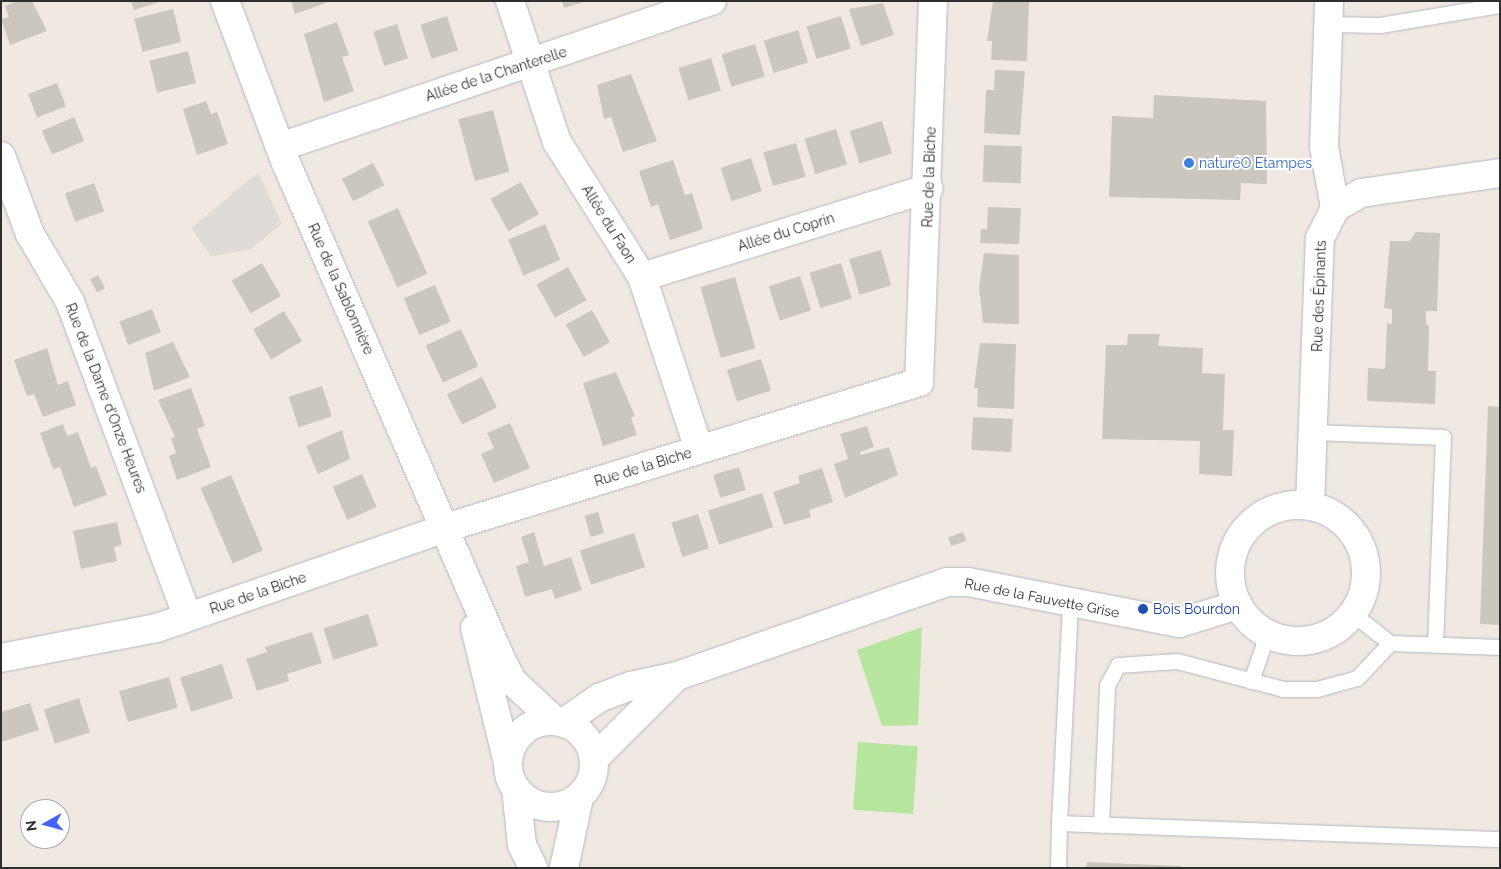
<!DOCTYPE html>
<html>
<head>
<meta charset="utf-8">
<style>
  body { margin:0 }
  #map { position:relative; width:1501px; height:869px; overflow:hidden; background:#efe9e1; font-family:Raleway,sans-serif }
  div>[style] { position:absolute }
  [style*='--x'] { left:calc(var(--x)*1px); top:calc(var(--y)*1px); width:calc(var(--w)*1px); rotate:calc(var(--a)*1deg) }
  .green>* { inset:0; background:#b6e59e; transform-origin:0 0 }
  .plaza>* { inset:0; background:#dfdcd8 }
  .building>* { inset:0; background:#cbc7bf; transform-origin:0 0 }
  .roads { filter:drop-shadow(0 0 1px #b4b7c1) drop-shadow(0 0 1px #b4b7c1) }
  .lane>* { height:15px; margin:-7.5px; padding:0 7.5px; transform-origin:7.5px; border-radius:7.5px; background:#fff }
  .street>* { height:28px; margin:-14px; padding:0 14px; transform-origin:14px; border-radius:14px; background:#fff }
  .street>.ring { margin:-14px; padding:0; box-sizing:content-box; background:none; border:28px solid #fff; border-radius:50% }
  .dots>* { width:14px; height:14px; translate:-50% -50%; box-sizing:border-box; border:2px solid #fff; border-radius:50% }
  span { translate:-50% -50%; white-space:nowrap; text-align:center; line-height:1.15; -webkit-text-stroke:4px #fff; paint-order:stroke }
  .street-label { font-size:14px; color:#2e2e2e }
  .shop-label { font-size:14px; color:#366cbe }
  .left { translate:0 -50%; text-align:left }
  .transit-label { font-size:14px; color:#164399 }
  .frame { position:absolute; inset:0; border:2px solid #2e2e2e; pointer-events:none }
  .north { position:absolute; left:20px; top:799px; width:50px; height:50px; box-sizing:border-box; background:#fff; border:1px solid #ababab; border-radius:50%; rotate:263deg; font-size:14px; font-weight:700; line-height:20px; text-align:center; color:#2e2e2e }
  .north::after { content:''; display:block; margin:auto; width:18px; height:22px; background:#4264fb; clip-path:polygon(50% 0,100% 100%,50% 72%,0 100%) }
</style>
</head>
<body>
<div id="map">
  <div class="green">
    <div style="clip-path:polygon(922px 627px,918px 725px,882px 726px,857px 650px)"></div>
    <div style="left:858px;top:742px;width:60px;height:68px;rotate:4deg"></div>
  </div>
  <div class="plaza">
    <div style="clip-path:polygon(258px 172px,282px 224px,249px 250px,211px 256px,191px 228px)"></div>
  </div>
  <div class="building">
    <div style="clip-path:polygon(17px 1px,32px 1px,47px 31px,10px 45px,1px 19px,9px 17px,5px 6px)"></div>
    <div style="clip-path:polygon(131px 1px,159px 1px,159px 2px,134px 10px)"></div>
    <div style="clip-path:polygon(291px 1px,326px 1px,326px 3px,295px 14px)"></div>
    <div style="clip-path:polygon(562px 1px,584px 1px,584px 2px,564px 8px)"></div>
    <div style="clip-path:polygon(993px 1px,1029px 1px,1027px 61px,991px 60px,992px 41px,987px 41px)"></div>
    <div style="clip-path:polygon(883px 3px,894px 35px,861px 46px,849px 9px)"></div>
    <div style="left:173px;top:9px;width:34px;height:40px;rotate:76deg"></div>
    <div style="left:447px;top:16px;width:36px;height:28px;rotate:72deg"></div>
    <div style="left:841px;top:16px;width:34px;height:36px;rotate:73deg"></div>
    <div style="clip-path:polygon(337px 22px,349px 55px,342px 57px,354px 91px,324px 102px,304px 34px)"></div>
    <div style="left:397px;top:24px;width:36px;height:25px;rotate:72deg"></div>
    <div style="left:798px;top:30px;width:34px;height:36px;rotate:73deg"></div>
    <div style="left:755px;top:44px;width:34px;height:35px;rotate:73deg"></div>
    <div style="left:188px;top:51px;width:33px;height:40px;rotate:76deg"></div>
    <div style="left:711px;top:58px;width:34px;height:34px;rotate:73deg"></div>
    <div style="clip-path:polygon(995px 70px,1025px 71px,1020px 135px,984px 133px,986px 90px,994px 90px)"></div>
    <div style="clip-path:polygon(631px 74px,657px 141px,623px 152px,611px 117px,604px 119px,597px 85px)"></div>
    <div style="left:57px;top:83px;width:25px;height:31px;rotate:69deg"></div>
    <div style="clip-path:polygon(1154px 95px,1266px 101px,1267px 184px,1241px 183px,1240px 200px,1109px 197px,1112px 116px,1153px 118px)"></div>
    <div style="clip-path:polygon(206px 101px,211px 114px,217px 112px,228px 144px,197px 155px,183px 109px)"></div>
    <div style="left:493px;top:110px;width:64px;height:36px;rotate:75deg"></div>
    <div style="left:74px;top:117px;width:26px;height:35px;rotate:67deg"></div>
    <div style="left:882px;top:121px;width:34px;height:34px;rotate:73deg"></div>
    <div style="left:836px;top:129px;width:37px;height:33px;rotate:73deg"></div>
    <div style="left:796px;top:143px;width:35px;height:34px;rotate:74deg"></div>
    <div style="left:984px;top:145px;width:38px;height:37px;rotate:2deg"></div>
    <div style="left:751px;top:158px;width:35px;height:32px;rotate:72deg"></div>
    <div style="clip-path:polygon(673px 160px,685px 195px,692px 193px,703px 229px,670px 240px,658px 204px,651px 207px,639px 171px)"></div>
    <div style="left:373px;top:163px;width:25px;height:35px;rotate:63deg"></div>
    <div style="left:521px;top:182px;width:37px;height:35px;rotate:61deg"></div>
    <div style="left:94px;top:183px;width:30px;height:31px;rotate:70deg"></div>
    <div style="clip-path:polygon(988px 207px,1021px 208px,1019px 244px,980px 243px,981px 229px,987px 229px)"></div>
    <div style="left:398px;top:208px;width:72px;height:33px;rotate:66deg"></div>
    <div style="left:545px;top:224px;width:39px;height:40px;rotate:67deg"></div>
    <div style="clip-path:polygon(1416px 232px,1440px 233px,1437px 311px,1426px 311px,1426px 325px,1429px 325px,1428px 371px,1436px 371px,1435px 404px,1367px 401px,1368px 368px,1385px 369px,1387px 323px,1392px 324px,1392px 309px,1384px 308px,1390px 241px,1410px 241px)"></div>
    <div style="left:881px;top:250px;width:37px;height:33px;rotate:74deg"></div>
    <div style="clip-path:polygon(984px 253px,1019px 255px,1019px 324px,983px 323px,979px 287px)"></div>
    <div style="left:262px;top:263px;width:38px;height:35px;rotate:60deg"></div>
    <div style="left:841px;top:263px;width:37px;height:33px;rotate:73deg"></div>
    <div style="left:568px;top:267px;width:38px;height:36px;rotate:61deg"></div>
    <div style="left:98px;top:275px;width:15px;height:9px;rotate:62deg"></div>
    <div style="left:800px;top:276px;width:36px;height:33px;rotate:72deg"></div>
    <div style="left:735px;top:277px;width:74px;height:36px;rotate:74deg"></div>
    <div style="left:435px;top:285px;width:40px;height:34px;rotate:67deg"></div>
    <div style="left:152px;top:309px;width:25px;height:35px;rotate:69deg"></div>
    <div style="left:592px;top:310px;width:37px;height:30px;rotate:61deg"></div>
    <div style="left:284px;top:311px;width:35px;height:36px;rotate:59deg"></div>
    <div style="left:461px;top:329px;width:41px;height:39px;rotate:65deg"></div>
    <div style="clip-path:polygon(1128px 334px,1160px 334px,1158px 346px,1203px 348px,1202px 373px,1225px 374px,1223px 430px,1234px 430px,1232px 476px,1199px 474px,1200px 441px,1102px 439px,1106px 345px,1127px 345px)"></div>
    <div style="clip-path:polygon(173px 342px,190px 377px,154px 391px,145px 353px)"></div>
    <div style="clip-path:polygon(980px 343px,1016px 344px,1014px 409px,977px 407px,978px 388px,974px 388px)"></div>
    <div style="clip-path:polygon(47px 348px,58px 385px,68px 381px,76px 405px,43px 417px,34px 394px,27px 396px,14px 360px)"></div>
    <div style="left:761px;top:359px;width:33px;height:36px;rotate:72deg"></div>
    <div style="clip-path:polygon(616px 372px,635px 416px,631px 417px,637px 435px,603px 446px,583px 383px)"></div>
    <div style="left:482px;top:377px;width:34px;height:39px;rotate:64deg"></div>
    <div style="left:322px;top:386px;width:32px;height:35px;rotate:72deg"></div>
    <div style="clip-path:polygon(191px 388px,205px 426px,197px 429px,211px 467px,177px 480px,169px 456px,176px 453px,171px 438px,175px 437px,158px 400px)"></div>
    <div style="clip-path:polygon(1488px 406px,1500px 407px,1500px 625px,1480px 624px)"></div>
    <div style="left:973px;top:417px;width:40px;height:33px;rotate:3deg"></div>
    <div style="clip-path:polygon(510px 423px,530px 468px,494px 483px,481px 454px,494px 448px,487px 433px)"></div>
    <div style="clip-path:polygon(63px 424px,67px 436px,78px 432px,91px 468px,96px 466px,107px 495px,74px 507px,60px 467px,53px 469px,40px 433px)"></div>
    <div style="clip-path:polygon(867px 426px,874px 447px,860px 452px,861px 455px,889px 447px,898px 475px,845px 498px,834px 464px,848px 459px,840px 434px)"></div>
    <div style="clip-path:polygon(342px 430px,350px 459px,318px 474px,306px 446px)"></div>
    <div style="left:739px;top:467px;width:24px;height:27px;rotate:73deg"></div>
    <div style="clip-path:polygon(822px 468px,833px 502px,809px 510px,811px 517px,784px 525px,773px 492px,800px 483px,798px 476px)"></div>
    <div style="left:362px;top:474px;width:36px;height:32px;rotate:66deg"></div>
    <div style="left:231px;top:475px;width:82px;height:33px;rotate:67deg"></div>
    <div style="left:762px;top:493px;width:36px;height:57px;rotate:72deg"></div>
    <div style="left:598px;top:512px;width:22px;height:14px;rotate:74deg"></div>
    <div style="left:698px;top:514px;width:36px;height:28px;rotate:72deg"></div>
    <div style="clip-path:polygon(117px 522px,122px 545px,114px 547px,117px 561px,81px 569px,73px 531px)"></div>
    <div style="clip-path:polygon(534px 532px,544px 566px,571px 557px,582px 590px,555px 599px,552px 589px,525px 597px,516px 566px,529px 562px,521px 537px)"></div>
    <div style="left:963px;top:532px;width:9px;height:16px;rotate:69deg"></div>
    <div style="left:634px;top:533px;width:36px;height:57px;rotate:72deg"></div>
    <div style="left:368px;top:614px;width:33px;height:47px;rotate:72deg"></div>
    <div style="clip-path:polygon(312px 632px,322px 663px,287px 674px,289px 681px,257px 691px,246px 659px,267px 652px,265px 647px)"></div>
    <div style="left:222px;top:664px;width:36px;height:44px;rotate:72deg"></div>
    <div style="left:169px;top:677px;width:32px;height:52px;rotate:74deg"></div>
    <div style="left:79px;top:698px;width:36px;height:37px;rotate:72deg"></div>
    <div style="clip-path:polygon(30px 703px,39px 730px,1px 742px,1px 712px)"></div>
    <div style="clip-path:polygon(1087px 862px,1181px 866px,1181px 868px,1086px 868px)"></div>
  </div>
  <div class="roads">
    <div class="lane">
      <div style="--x:1329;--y:24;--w:51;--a:1.1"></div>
      <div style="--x:1380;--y:25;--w:122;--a:-9.5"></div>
      <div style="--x:1314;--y:432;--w:129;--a:2.2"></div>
      <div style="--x:1443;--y:437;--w:208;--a:92.2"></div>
      <div style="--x:1070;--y:605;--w:218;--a:92.9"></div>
      <div style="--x:1059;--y:823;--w:441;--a:2.1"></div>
      <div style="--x:1353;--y:614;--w:47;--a:38.1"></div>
      <div style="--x:1390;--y:643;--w:110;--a:2.1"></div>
      <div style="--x:1251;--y:681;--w:50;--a:-71.2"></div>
      <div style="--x:1101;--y:825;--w:140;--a:-87.5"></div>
      <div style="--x:1107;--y:685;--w:23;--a:-61"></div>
      <div style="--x:1118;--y:665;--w:59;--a:-3.9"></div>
      <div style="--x:1177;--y:661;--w:110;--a:14.8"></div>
      <div style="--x:1283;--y:689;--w:34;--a:0"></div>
      <div style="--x:1317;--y:689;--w:41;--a:-15.4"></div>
      <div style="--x:1357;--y:678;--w:48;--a:-46.7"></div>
      <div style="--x:1058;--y:868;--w:45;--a:-88.7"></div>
    </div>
    <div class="street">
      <div style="--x:225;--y:1;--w:173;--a:69.4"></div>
      <div style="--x:286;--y:163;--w:538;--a:66.58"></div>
      <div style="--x:500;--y:657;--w:28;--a:63"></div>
      <div style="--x:513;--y:682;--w:57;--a:42.9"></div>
      <div style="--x:510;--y:1;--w:149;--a:71.6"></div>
      <div style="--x:557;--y:142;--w:160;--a:57.8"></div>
      <div style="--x:642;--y:277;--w:181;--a:71.7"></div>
      <div style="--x:280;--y:147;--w:456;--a:-18.7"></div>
      <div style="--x:1;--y:156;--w:83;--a:69.6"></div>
      <div style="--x:30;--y:234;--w:79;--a:59.5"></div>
      <div style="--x:70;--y:302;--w:336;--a:69.5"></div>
      <div style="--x:1335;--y:208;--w:30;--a:-30"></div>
      <div style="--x:1361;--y:193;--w:140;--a:-8.2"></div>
      <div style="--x:642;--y:277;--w:300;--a:-17.2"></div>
      <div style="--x:1310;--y:505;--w:267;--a:-87.9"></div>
      <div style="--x:1320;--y:238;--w:34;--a:-63"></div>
      <div style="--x:1335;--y:208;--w:62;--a:-100.2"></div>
      <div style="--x:1324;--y:147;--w:146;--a:-88"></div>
      <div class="ring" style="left:1230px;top:505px;width:108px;height:108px"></div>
      <div style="--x:475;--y:628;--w:139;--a:76.3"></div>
      <div style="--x:1;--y:658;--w:159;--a:-10.9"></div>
      <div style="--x:157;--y:628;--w:305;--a:-19.1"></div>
      <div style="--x:445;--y:528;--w:496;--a:-17.1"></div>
      <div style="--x:919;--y:382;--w:381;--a:-87.9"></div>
      <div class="ring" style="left:508px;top:721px;width:58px;height:58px"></div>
      <div style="--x:563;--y:723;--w:44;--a:-34.8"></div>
      <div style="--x:599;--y:698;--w:34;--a:-21"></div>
      <div style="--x:631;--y:686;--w:47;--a:-12.3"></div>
      <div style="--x:677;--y:676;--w:286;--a:-19.2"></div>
      <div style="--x:947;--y:582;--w:21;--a:0"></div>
      <div style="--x:968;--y:582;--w:215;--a:11"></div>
      <div style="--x:1179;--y:623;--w:62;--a:-17"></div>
      <div style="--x:594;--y:759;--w:116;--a:-45"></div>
      <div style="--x:516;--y:789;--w:56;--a:83.9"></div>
      <div style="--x:522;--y:845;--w:25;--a:64"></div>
      <div style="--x:564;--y:868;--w:72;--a:-77.9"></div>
    </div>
  </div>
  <div class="dots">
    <div style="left:1189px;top:163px;background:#3f7fe0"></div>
    <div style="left:1143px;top:609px;background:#1a4fb4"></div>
  </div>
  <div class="street-label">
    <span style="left:496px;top:74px;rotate:-18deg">Allée de la Chanterelle</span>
    <span style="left:929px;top:177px;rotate:-88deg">Rue de la Biche</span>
    <span style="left:609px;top:224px;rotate:58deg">Allée du Faon</span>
    <span style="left:786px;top:232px;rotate:-17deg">Allée du Coprin</span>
    <span style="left:341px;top:289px;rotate:66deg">Rue de la Sablonnière</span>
    <span style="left:1319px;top:296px;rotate:-88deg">Rue des Épinants</span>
    <span style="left:106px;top:398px;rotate:69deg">Rue de la Dame d'Onze Heures</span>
    <span style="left:643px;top:467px;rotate:-17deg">Rue de la Biche</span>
    <span style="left:258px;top:593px;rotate:-19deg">Rue de la Biche</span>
    <span style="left:1042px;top:598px;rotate:11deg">Rue de la Fauvette Grise</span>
  </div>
  <div class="shop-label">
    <span class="left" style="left:1199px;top:163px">naturéO Etampes</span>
  </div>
  <div class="transit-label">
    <span class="left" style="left:1153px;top:609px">Bois Bourdon</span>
  </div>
  <div class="frame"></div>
  <div class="north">N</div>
</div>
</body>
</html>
